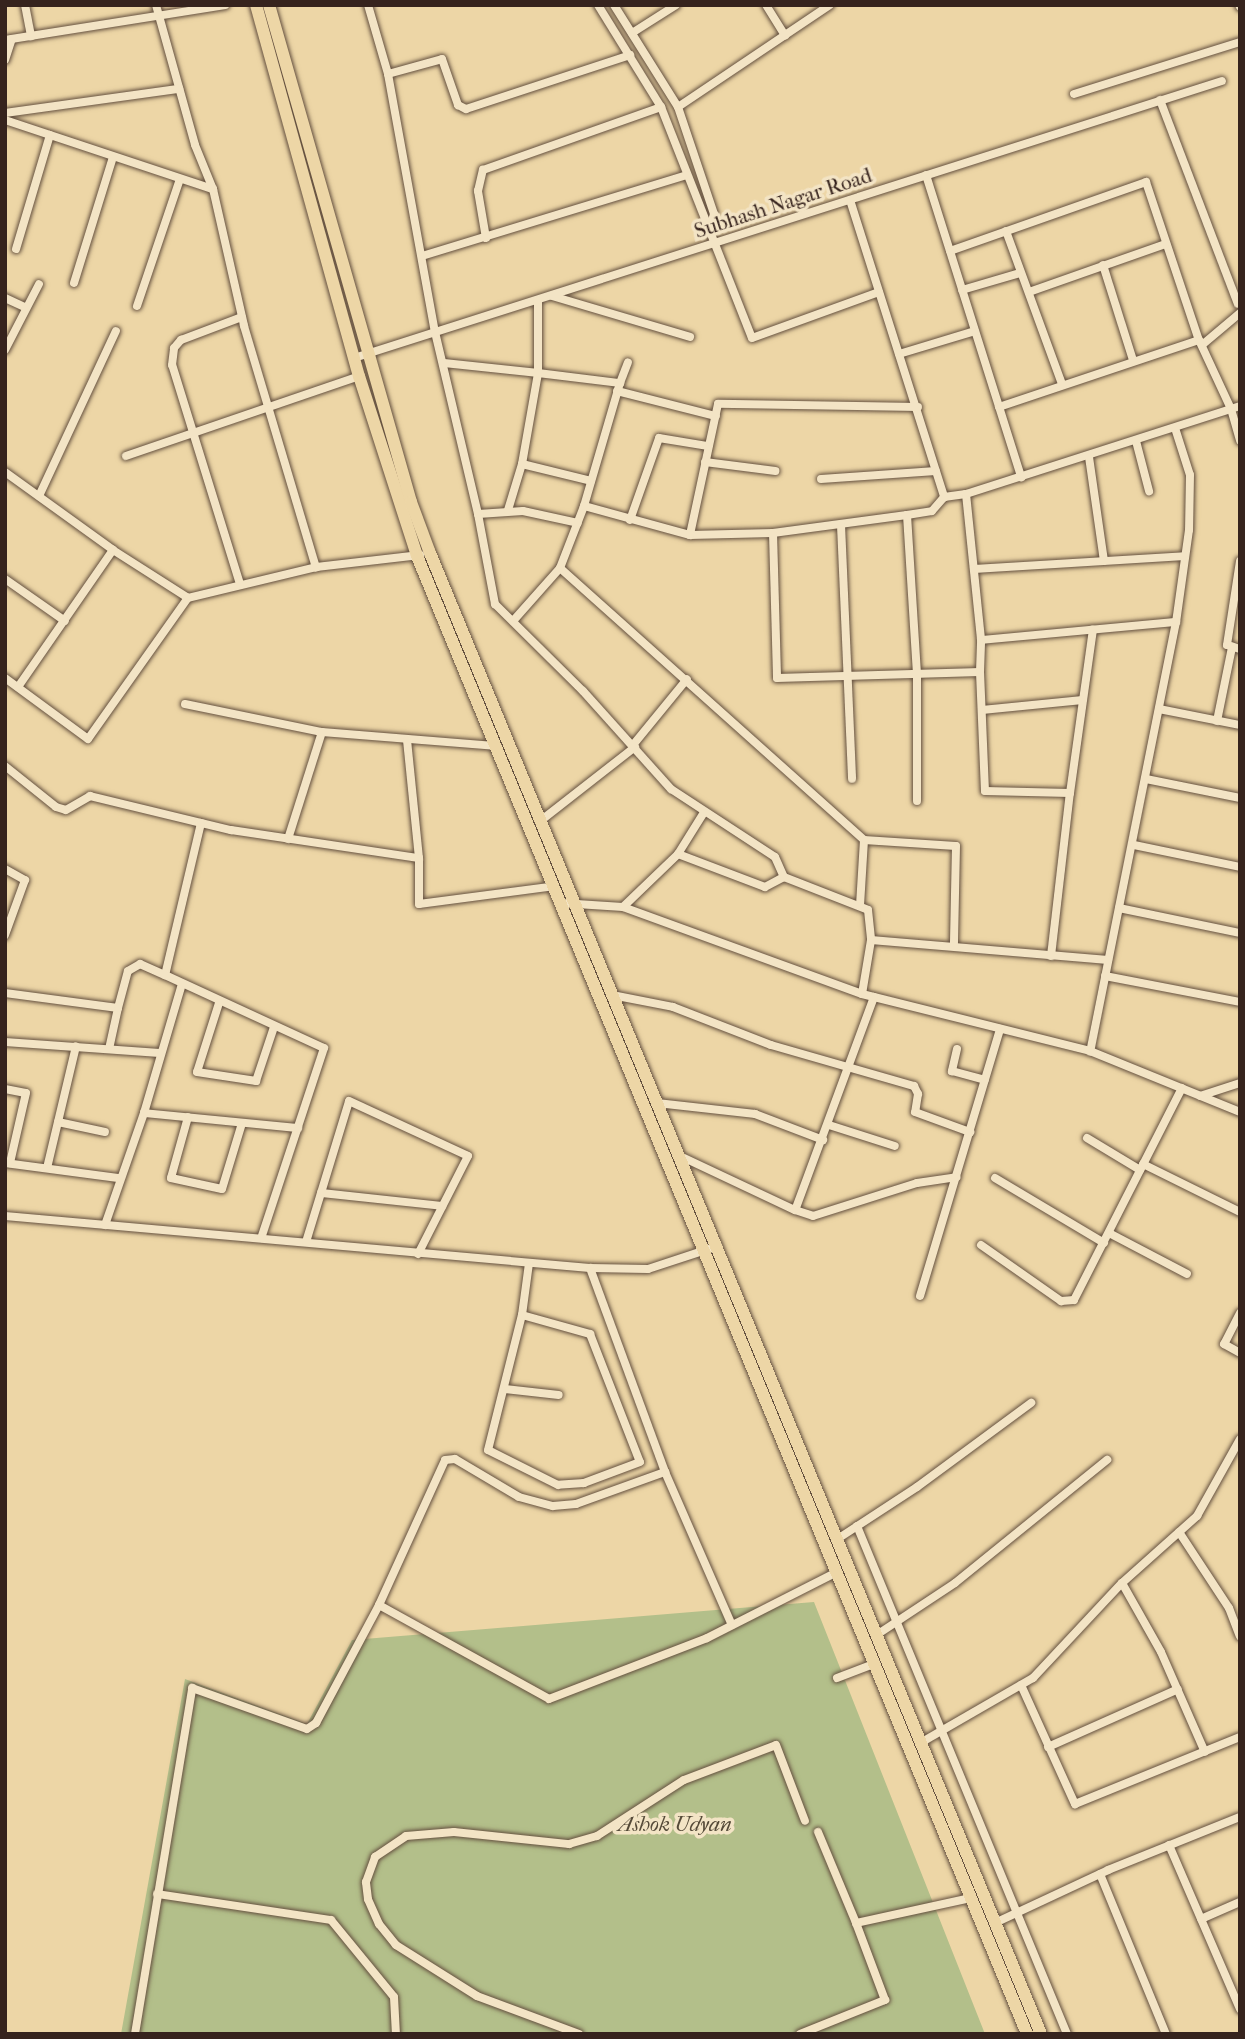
<!DOCTYPE html>
<html>
<head>
<meta charset="utf-8">
<style>
  body { margin:0 }
  #map { position:relative; width:1245px; height:2039px; overflow:hidden; background:#edd6a6; font-family:"IM FELL French Canon",serif }
  div>[style] { position:absolute }
  [style*='--x'] { left:calc(var(--x)*1px); top:calc(var(--y)*1px); width:calc(var(--w)*1px); rotate:calc(var(--a)*1deg) }
  .green>* { inset:0; background:#b3bf8a }
  .roads { filter:drop-shadow(0 0 2px #64503f) drop-shadow(0 0 2px #64503f) }
  .street>* { height:8px; margin:-4px; padding:0 4px; transform-origin:4px; border-radius:4px; background:#f3e4c5 }
  .primary>* { height:12px; margin:-6px; padding:0 6px; transform-origin:6px; border-radius:6px; background:#edd6a6 }
  span { translate:-50% -50%; white-space:nowrap; text-align:center; line-height:1.15; -webkit-text-stroke:7px #f3e4c5; paint-order:stroke }
  .street-label { font-size:21px; color:#36231d }
  .park-label { font-size:21px; color:#554a38; font-style:italic }
  .frame { position:absolute; inset:0; border:7px solid #36231d; pointer-events:none }
</style>
</head>
<body>
<div id="map">
  <div class="green">
    <div style="clip-path:polygon(814px 1602px,985px 2034px,121px 2034px,185px 1679px,307px 1724px,352px 1640px)"></div>
  </div>
  <div class="roads">
    <div class="street">
      <div style="--x:25;--y:5;--w:32;--a:79"></div>
      <div style="--x:156;--y:5;--w:145;--a:74.4"></div>
      <div style="--x:195;--y:145;--w:48;--a:67.8"></div>
      <div style="--x:213;--y:189;--w:140;--a:77.2"></div>
      <div style="--x:244;--y:326;--w:252;--a:73.4"></div>
      <div style="--x:316;--y:567;--w:105;--a:-6.6"></div>
      <div style="--x:368;--y:5;--w:72;--a:73.8"></div>
      <div style="--x:388;--y:74;--w:262;--a:79.7"></div>
      <div style="--x:435;--y:332;--w:187;--a:76.7"></div>
      <div style="--x:478;--y:514;--w:45;--a:-3.8"></div>
      <div style="--x:523;--y:511;--w:56;--a:12.3"></div>
      <div style="--x:598;--y:5;--w:120;--a:58.3"></div>
      <div style="--x:661;--y:107;--w:248;--a:68.5"></div>
      <div style="--x:752;--y:338;--w:135;--a:-19.9"></div>
      <div style="--x:614;--y:5;--w:120;--a:57.9"></div>
      <div style="--x:678;--y:107;--w:113;--a:71.4"></div>
      <div style="--x:714;--y:214;--w:15;--a:106"></div>
      <div style="--x:766;--y:5;--w:36;--a:58"></div>
      <div style="--x:1239;--y:5;--w:2;--a:63"></div>
      <div style="--x:632;--y:33;--w:52;--a:-32.5"></div>
      <div style="--x:5;--y:40;--w:223;--a:-9"></div>
      <div style="--x:5;--y:60;--w:22;--a:-72"></div>
      <div style="--x:388;--y:74;--w:56;--a:-15.5"></div>
      <div style="--x:442;--y:59;--w:49;--a:70.8"></div>
      <div style="--x:458;--y:105;--w:9;--a:27"></div>
      <div style="--x:466;--y:109;--w:173;--a:-18.2"></div>
      <div style="--x:1074;--y:94;--w:174;--a:-17.4"></div>
      <div style="--x:1160;--y:100;--w:218;--a:69.1"></div>
      <div style="--x:678;--y:107;--w:183;--a:-33.9"></div>
      <div style="--x:5;--y:113;--w:176;--a:-7.9"></div>
      <div style="--x:5;--y:120;--w:219;--a:18.4"></div>
      <div style="--x:926;--y:175;--w:317;--a:72.5"></div>
      <div style="--x:850;--y:200;--w:312;--a:72.4"></div>
      <div style="--x:944;--y:497;--w:22;--a:-8"></div>
      <div style="--x:966;--y:494;--w:147;--a:84.1"></div>
      <div style="--x:981;--y:640;--w:196;--a:-5.3"></div>
      <div style="--x:1176;--y:622;--w:438;--a:101.3"></div>
      <div style="--x:1006;--y:231;--w:163;--a:69.9"></div>
      <div style="--x:486;--y:238;--w:48;--a:-99.7"></div>
      <div style="--x:478;--y:191;--w:22;--a:-77"></div>
      <div style="--x:483;--y:170;--w:189;--a:-19.5"></div>
      <div style="--x:16;--y:249;--w:119;--a:-73.4"></div>
      <div style="--x:950;--y:251;--w:208;--a:-19.4"></div>
      <div style="--x:1146;--y:182;--w:167;--a:71.5"></div>
      <div style="--x:1199;--y:340;--w:211;--a:161.5"></div>
      <div style="--x:422;--y:256;--w:277;--a:-17"></div>
      <div style="--x:1103;--y:265;--w:100;--a:72.5"></div>
      <div style="--x:74;--y:283;--w:132;--a:-72.8"></div>
      <div style="--x:962;--y:290;--w:60;--a:-16.3"></div>
      <div style="--x:1029;--y:292;--w:144;--a:-19.4"></div>
      <div style="--x:552;--y:296;--w:144;--a:16.5"></div>
      <div style="--x:5;--y:298;--w:23;--a:25"></div>
      <div style="--x:137;--y:306;--w:134;--a:-71.3"></div>
      <div style="--x:1199;--y:340;--w:76;--a:65.1"></div>
      <div style="--x:1231;--y:409;--w:33;--a:74"></div>
      <div style="--x:1202;--y:345;--w:50;--a:-40.1"></div>
      <div style="--x:5;--y:350;--w:74;--a:-62.7"></div>
      <div style="--x:899;--y:354;--w:79;--a:-16.8"></div>
      <div style="--x:354;--y:358;--w:911;--a:-17.7"></div>
      <div style="--x:444;--y:363;--w:95;--a:6.1"></div>
      <div style="--x:538;--y:373;--w:72;--a:-90"></div>
      <div style="--x:617;--y:391;--w:102;--a:14.2"></div>
      <div style="--x:918;--y:407;--w:200;--a:-179.1"></div>
      <div style="--x:718;--y:404;--w:134;--a:102.1"></div>
      <div style="--x:690;--y:535;--w:83;--a:-1.4"></div>
      <div style="--x:773;--y:533;--w:135;--a:-7.7"></div>
      <div style="--x:907;--y:515;--w:25;--a:-9"></div>
      <div style="--x:932;--y:511;--w:18;--a:-49"></div>
      <div style="--x:1175;--y:428;--w:49;--a:72.3"></div>
      <div style="--x:1190;--y:475;--w:55;--a:91"></div>
      <div style="--x:1189;--y:530;--w:93;--a:98"></div>
      <div style="--x:1136;--y:441;--w:52;--a:75.4"></div>
      <div style="--x:126;--y:456;--w:246;--a:-18.9"></div>
      <div style="--x:1089;--y:457;--w:105;--a:81.8"></div>
      <div style="--x:705;--y:462;--w:71;--a:7.3"></div>
      <div style="--x:522;--y:464;--w:71;--a:13.8"></div>
      <div style="--x:5;--y:472;--w:133;--a:35.8"></div>
      <div style="--x:821;--y:479;--w:115;--a:-4"></div>
      <div style="--x:966;--y:494;--w:288;--a:-17.8"></div>
      <div style="--x:39;--y:496;--w:182;--a:-65"></div>
      <div style="--x:584;--y:506;--w:128;--a:-73.7"></div>
      <div style="--x:508;--y:510;--w:48;--a:-73.1"></div>
      <div style="--x:522;--y:464;--w:92;--a:-80"></div>
      <div style="--x:538;--y:373;--w:83;--a:7"></div>
      <div style="--x:620;--y:383;--w:22;--a:-69"></div>
      <div style="--x:478;--y:514;--w:92;--a:79.3"></div>
      <div style="--x:495;--y:604;--w:124;--a:44.7"></div>
      <div style="--x:583;--y:691;--w:132;--a:48.1"></div>
      <div style="--x:671;--y:789;--w:124;--a:33.2"></div>
      <div style="--x:775;--y:857;--w:22;--a:66"></div>
      <div style="--x:907;--y:515;--w:160;--a:86.4"></div>
      <div style="--x:917;--y:675;--w:126;--a:90"></div>
      <div style="--x:630;--y:520;--w:87;--a:-70.5"></div>
      <div style="--x:659;--y:438;--w:50;--a:9.3"></div>
      <div style="--x:841;--y:525;--w:254;--a:87.5"></div>
      <div style="--x:773;--y:533;--w:145;--a:88.4"></div>
      <div style="--x:777;--y:678;--w:203;--a:-1.7"></div>
      <div style="--x:980;--y:672;--w:32;--a:-88"></div>
      <div style="--x:1240;--y:561;--w:85;--a:98.8"></div>
      <div style="--x:1227;--y:645;--w:14;--a:17"></div>
      <div style="--x:560;--y:568;--w:66;--a:-68.8"></div>
      <div style="--x:584;--y:506;--w:110;--a:15.3"></div>
      <div style="--x:974;--y:569;--w:211;--a:-3.5"></div>
      <div style="--x:5;--y:579;--w:73;--a:35"></div>
      <div style="--x:240;--y:584;--w:229;--a:-107.2"></div>
      <div style="--x:172;--y:365;--w:17;--a:-83"></div>
      <div style="--x:174;--y:348;--w:11;--a:-49"></div>
      <div style="--x:181;--y:340;--w:65;--a:-20.7"></div>
      <div style="--x:513;--y:621;--w:71;--a:-48.4"></div>
      <div style="--x:560;--y:568;--w:408;--a:41.8"></div>
      <div style="--x:864;--y:840;--w:66;--a:93.5"></div>
      <div style="--x:980;--y:672;--w:119;--a:87.6"></div>
      <div style="--x:985;--y:791;--w:85;--a:1.3"></div>
      <div style="--x:1070;--y:793;--w:165;--a:-82"></div>
      <div style="--x:5;--y:678;--w:103;--a:36.3"></div>
      <div style="--x:88;--y:739;--w:173;--a:-54.7"></div>
      <div style="--x:18;--y:687;--w:167;--a:-55.3"></div>
      <div style="--x:113;--y:550;--w:89;--a:32.6"></div>
      <div style="--x:188;--y:598;--w:132;--a:-13.6"></div>
      <div style="--x:185;--y:704;--w:140;--a:11.6"></div>
      <div style="--x:322;--y:732;--w:176;--a:4.6"></div>
      <div style="--x:1159;--y:709;--w:83;--a:11.2"></div>
      <div style="--x:982;--y:710;--w:101;--a:-5.7"></div>
      <div style="--x:1217;--y:721;--w:76;--a:-78.5"></div>
      <div style="--x:407;--y:740;--w:119;--a:84.2"></div>
      <div style="--x:633;--y:745;--w:85;--a:-50.7"></div>
      <div style="--x:5;--y:766;--w:65;--a:38.8"></div>
      <div style="--x:56;--y:807;--w:10;--a:17"></div>
      <div style="--x:66;--y:810;--w:28;--a:-30"></div>
      <div style="--x:90;--y:796;--w:145;--a:13.6"></div>
      <div style="--x:231;--y:830;--w:190;--a:8.5"></div>
      <div style="--x:419;--y:858;--w:46;--a:90"></div>
      <div style="--x:419;--y:904;--w:137;--a:-7.5"></div>
      <div style="--x:1146;--y:779;--w:96;--a:11.4"></div>
      <div style="--x:539;--y:822;--w:122;--a:-38"></div>
      <div style="--x:201;--y:823;--w:156;--a:103.3"></div>
      <div style="--x:165;--y:975;--w:175;--a:24.7"></div>
      <div style="--x:324;--y:1048;--w:200;--a:108.3"></div>
      <div style="--x:288;--y:839;--w:112;--a:-72.4"></div>
      <div style="--x:864;--y:840;--w:92;--a:3.7"></div>
      <div style="--x:956;--y:846;--w:99;--a:91.2"></div>
      <div style="--x:1134;--y:845;--w:108;--a:11.7"></div>
      <div style="--x:678;--y:854;--w:47;--a:-58"></div>
      <div style="--x:5;--y:869;--w:23;--a:29"></div>
      <div style="--x:25;--y:880;--w:59;--a:110"></div>
      <div style="--x:561;--y:903;--w:62;--a:3.7"></div>
      <div style="--x:623;--y:907;--w:254;--a:20"></div>
      <div style="--x:862;--y:994;--w:235;--a:14"></div>
      <div style="--x:1090;--y:1051;--w:162;--a:22.1"></div>
      <div style="--x:623;--y:907;--w:76;--a:-43.9"></div>
      <div style="--x:678;--y:854;--w:93;--a:20.8"></div>
      <div style="--x:765;--y:887;--w:21;--a:-28"></div>
      <div style="--x:784;--y:877;--w:90;--a:21.4"></div>
      <div style="--x:868;--y:910;--w:30;--a:84"></div>
      <div style="--x:871;--y:940;--w:238;--a:4.8"></div>
      <div style="--x:1119;--y:908;--w:124;--a:11.7"></div>
      <div style="--x:1051;--y:956;--w:164;--a:-83.4"></div>
      <div style="--x:1105;--y:976;--w:137;--a:10.9"></div>
      <div style="--x:5;--y:993;--w:114;--a:7.6"></div>
      <div style="--x:118;--y:1008;--w:42;--a:102.4"></div>
      <div style="--x:862;--y:994;--w:55;--a:-80.5"></div>
      <div style="--x:612;--y:995;--w:62;--a:11.1"></div>
      <div style="--x:673;--y:1007;--w:105;--a:21.2"></div>
      <div style="--x:771;--y:1045;--w:149;--a:16"></div>
      <div style="--x:914;--y:1086;--w:9;--a:63"></div>
      <div style="--x:918;--y:1094;--w:18;--a:99"></div>
      <div style="--x:915;--y:1112;--w:59;--a:20"></div>
      <div style="--x:874;--y:997;--w:227;--a:110.3"></div>
      <div style="--x:795;--y:1210;--w:19;--a:18"></div>
      <div style="--x:813;--y:1216;--w:109;--a:-17.6"></div>
      <div style="--x:917;--y:1183;--w:40;--a:-8.5"></div>
      <div style="--x:219;--y:1003;--w:72;--a:107.7"></div>
      <div style="--x:197;--y:1072;--w:60;--a:8.7"></div>
      <div style="--x:256;--y:1081;--w:57;--a:-71.6"></div>
      <div style="--x:118;--y:1008;--w:38;--a:-75"></div>
      <div style="--x:128;--y:971;--w:14;--a:-30"></div>
      <div style="--x:140;--y:964;--w:27;--a:24"></div>
      <div style="--x:5;--y:1042;--w:155;--a:4.1"></div>
      <div style="--x:957;--y:1049;--w:23;--a:103"></div>
      <div style="--x:952;--y:1071;--w:34;--a:15"></div>
      <div style="--x:5;--y:1089;--w:21;--a:11"></div>
      <div style="--x:26;--y:1093;--w:72;--a:102.9"></div>
      <div style="--x:1200;--y:1096;--w:42;--a:-18"></div>
      <div style="--x:657;--y:1103;--w:99;--a:6.4"></div>
      <div style="--x:755;--y:1114;--w:73;--a:20.9"></div>
      <div style="--x:144;--y:1113;--w:134;--a:-73.6"></div>
      <div style="--x:188;--y:1117;--w:63;--a:105.6"></div>
      <div style="--x:171;--y:1178;--w:52;--a:12.2"></div>
      <div style="--x:222;--y:1189;--w:69;--a:-73.1"></div>
      <div style="--x:58;--y:1122;--w:48;--a:12"></div>
      <div style="--x:829;--y:1125;--w:69;--a:17.7"></div>
      <div style="--x:1087;--y:1138;--w:62;--a:31.1"></div>
      <div style="--x:680;--y:1156;--w:127;--a:25.2"></div>
      <div style="--x:5;--y:1163;--w:114;--a:7.6"></div>
      <div style="--x:1143;--y:1164;--w:108;--a:26.3"></div>
      <div style="--x:47;--y:1168;--w:125;--a:-76.6"></div>
      <div style="--x:995;--y:1178;--w:127;--a:30.8"></div>
      <div style="--x:321;--y:1193;--w:122;--a:6.1"></div>
      <div style="--x:5;--y:1216;--w:587;--a:5.08"></div>
      <div style="--x:590;--y:1268;--w:58;--a:1"></div>
      <div style="--x:648;--y:1269;--w:74;--a:-18.2"></div>
      <div style="--x:105;--y:1225;--w:119;--a:-70.8"></div>
      <div style="--x:144;--y:1113;--w:155;--a:5.6"></div>
      <div style="--x:1109;--y:1233;--w:88;--a:27.7"></div>
      <div style="--x:306;--y:1242;--w:147;--a:-73"></div>
      <div style="--x:349;--y:1101;--w:131;--a:24.8"></div>
      <div style="--x:468;--y:1156;--w:110;--a:117"></div>
      <div style="--x:981;--y:1245;--w:98;--a:35"></div>
      <div style="--x:1061;--y:1301;--w:13;--a:-4"></div>
      <div style="--x:1074;--y:1300;--w:238;--a:-63"></div>
      <div style="--x:590;--y:1268;--w:217;--a:69.8"></div>
      <div style="--x:665;--y:1472;--w:167;--a:66.4"></div>
      <div style="--x:920;--y:1296;--w:279;--a:-73.3"></div>
      <div style="--x:1240;--y:1313;--w:35;--a:117"></div>
      <div style="--x:1224;--y:1344;--w:18;--a:29"></div>
      <div style="--x:522;--y:1315;--w:71;--a:15.6"></div>
      <div style="--x:590;--y:1334;--w:137;--a:68.7"></div>
      <div style="--x:640;--y:1462;--w:60;--a:159.4"></div>
      <div style="--x:584;--y:1483;--w:26;--a:176"></div>
      <div style="--x:558;--y:1485;--w:78;--a:-153.4"></div>
      <div style="--x:488;--y:1450;--w:139;--a:-75.9"></div>
      <div style="--x:522;--y:1315;--w:52;--a:-82.3"></div>
      <div style="--x:505;--y:1389;--w:54;--a:6.3"></div>
      <div style="--x:857;--y:1526;--w:550;--a:67.54"></div>
      <div style="--x:1179;--y:1532;--w:91;--a:56.7"></div>
      <div style="--x:1229;--y:1608;--w:30;--a:69"></div>
      <div style="--x:839;--y:1538;--w:93;--a:-33.2"></div>
      <div style="--x:917;--y:1487;--w:142;--a:-36.4"></div>
      <div style="--x:1122;--y:1583;--w:79;--a:60.5"></div>
      <div style="--x:1161;--y:1652;--w:109;--a:66.3"></div>
      <div style="--x:379;--y:1605;--w:159;--a:-65.5"></div>
      <div style="--x:445;--y:1460;--w:10;--a:-6"></div>
      <div style="--x:455;--y:1459;--w:74;--a:30.7"></div>
      <div style="--x:519;--y:1497;--w:35;--a:15"></div>
      <div style="--x:553;--y:1506;--w:23;--a:-5"></div>
      <div style="--x:576;--y:1504;--w:95;--a:-19.8"></div>
      <div style="--x:878;--y:1634;--w:92;--a:-33.5"></div>
      <div style="--x:955;--y:1583;--w:196;--a:-39"></div>
      <div style="--x:837;--y:1678;--w:42;--a:-21"></div>
      <div style="--x:1021;--y:1685;--w:131;--a:65.6"></div>
      <div style="--x:1075;--y:1804;--w:178;--a:-22.1"></div>
      <div style="--x:922;--y:1742;--w:128;--a:-30"></div>
      <div style="--x:1033;--y:1678;--w:130;--a:-46.9"></div>
      <div style="--x:1122;--y:1583;--w:101;--a:-41.8"></div>
      <div style="--x:1197;--y:1516;--w:88;--a:-60.8"></div>
      <div style="--x:1048;--y:1747;--w:142;--a:-24"></div>
      <div style="--x:818;--y:1832;--w:99;--a:67.3"></div>
      <div style="--x:1169;--y:1845;--w:179;--a:66.6"></div>
      <div style="--x:1100;--y:1874;--w:173;--a:67.6"></div>
      <div style="--x:157;--y:1894;--w:176;--a:8.5"></div>
      <div style="--x:331;--y:1920;--w:99;--a:50.7"></div>
      <div style="--x:394;--y:1997;--w:37;--a:87"></div>
      <div style="--x:1201;--y:1919;--w:43;--a:-23.6"></div>
      <div style="--x:995;--y:1923;--w:125;--a:-25.1"></div>
      <div style="--x:1108;--y:1870;--w:142;--a:-21.9"></div>
      <div style="--x:135;--y:2034;--w:351;--a:-80.6"></div>
      <div style="--x:192;--y:1688;--w:122;--a:19.6"></div>
      <div style="--x:307;--y:1729;--w:11;--a:-34"></div>
      <div style="--x:316;--y:1723;--w:134;--a:-61.9"></div>
      <div style="--x:379;--y:1605;--w:194;--a:28.9"></div>
      <div style="--x:549;--y:1699;--w:169;--a:-21.1"></div>
      <div style="--x:707;--y:1638;--w:146;--a:-26.9"></div>
      <div style="--x:579;--y:2034;--w:109;--a:-159.6"></div>
      <div style="--x:477;--y:1996;--w:96;--a:-147.8"></div>
      <div style="--x:396;--y:1945;--w:27;--a:-129"></div>
      <div style="--x:379;--y:1924;--w:27;--a:-114"></div>
      <div style="--x:368;--y:1899;--w:17;--a:-97"></div>
      <div style="--x:366;--y:1882;--w:27;--a:-70"></div>
      <div style="--x:375;--y:1857;--w:37;--a:-34"></div>
      <div style="--x:406;--y:1836;--w:48;--a:-4.8"></div>
      <div style="--x:454;--y:1832;--w:116;--a:6"></div>
      <div style="--x:569;--y:1844;--w:29;--a:-16"></div>
      <div style="--x:597;--y:1836;--w:103;--a:-32.8"></div>
      <div style="--x:684;--y:1780;--w:98;--a:-20.8"></div>
      <div style="--x:776;--y:1745;--w:81;--a:69.1"></div>
      <div style="--x:800;--y:2034;--w:92;--a:-21.8"></div>
      <div style="--x:885;--y:2000;--w:82;--a:-110.6"></div>
      <div style="--x:856;--y:1923;--w:118;--a:-12.3"></div>
    </div>
    <div class="primary">
      <div style="--x:256;--y:5;--w:385;--a:74.5"></div>
      <div style="--x:359;--y:376;--w:189;--a:72.1"></div>
      <div style="--x:417;--y:556;--w:1599;--a:67.57"></div>
      <div style="--x:269;--y:5;--w:517;--a:74.05"></div>
      <div style="--x:411;--y:502;--w:54;--a:69.6"></div>
      <div style="--x:430;--y:553;--w:1602;--a:67.58"></div>
    </div>
  </div>
  <div class="street-label">
    <span style="left:783px;top:203px;rotate:-18deg">Subhash Nagar Road</span>
  </div>
  <div class="park-label">
    <span style="left:675px;top:1824px">Ashok Udyan</span>
  </div>
  <div class="frame"></div>
</div>
</body>
</html>
